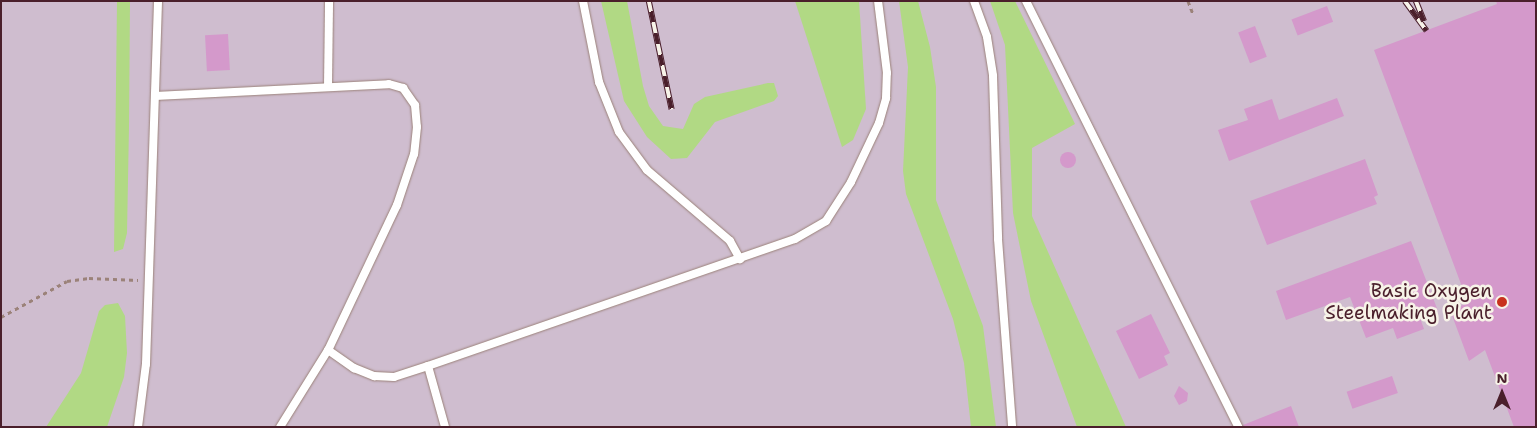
<!DOCTYPE html>
<html>
<head>
<meta charset="utf-8">
<style>
  body { margin:0 }
  #map { position:relative; width:1537px; height:428px; overflow:hidden; background:#ece5c7; font-family:"Shantell Sans",sans-serif }
  div>[style] { position:absolute }
  [style*='--x'] { left:calc(var(--x)*1px); top:calc(var(--y)*1px); width:calc(var(--w)*1px); rotate:calc(var(--a)*1deg) }
  .industrial>* { inset:0; background:#cfbdcf; transform-origin:0 0 }
  .green>* { inset:0; background:#b1d984 }
  .building>* { inset:0; background:#d499cb; transform-origin:0 0 }
  .round { border-radius:50% }
  .path>* { height:3px; margin-top:-1.5px; transform-origin:0; background:repeating-linear-gradient(90deg,#9b8279 0 4px,transparent 0 8px) }
  .roads { filter:drop-shadow(0 0 1px #9b8279) drop-shadow(0 0 1px #9b8279) }
  .lane>* { height:8px; margin:-4px; padding:0 4px; transform-origin:4px; border-radius:4px; background:#fff }
  .rail>* { height:5.5px; margin-top:-2.75px; transform-origin:0; background:repeating-linear-gradient(90deg,#f7f3e8 0 11px,#4a1f2b 0 22px); box-sizing:border-box; border-block:1px solid #4a1f2b }
  .dots>* { width:14px; height:14px; translate:-50% -50%; box-sizing:border-box; border:2px solid #f7f3e8; border-radius:50% }
  span { translate:-50% -50%; white-space:nowrap; text-align:center; line-height:1.15; -webkit-text-stroke:5px #f7f3e8; paint-order:stroke }
  .poi-label { font-size:19px; color:#4a1f2b }
  .right { translate:-100% -50%; text-align:right }
  .frame { position:absolute; inset:0; border:2px solid #4a1f2b; pointer-events:none }
  .north { position:absolute; left:1477px; top:368px; width:50px; height:50px; -webkit-text-stroke:4px #f7f3e8; paint-order:stroke; rotate:0deg; font-size:14px; font-weight:700; line-height:20px; text-align:center; color:#4a1f2b }
  .north::after { content:''; display:block; margin:auto; width:18px; height:22px; background:#4a1f2b; clip-path:polygon(50% 0,100% 100%,50% 72%,0 100%) }
</style>
</head>
<body>
<div id="map">
  <div class="industrial">
    <div style="left:1px;top:1px;width:1535px;height:426px"></div>
  </div>
  <div class="green">
    <div style="clip-path:polygon(117px 1px,130px 1px,129px 126px,127px 233px,123px 249px,114px 252px)"></div>
    <div style="clip-path:polygon(601px 1px,627px 1px,643px 86px,649px 106px,663px 126px,683px 129px,694px 104px,705px 97px,768px 83px,774px 83px,778px 96px,774px 101px,715px 122px,687px 158px,671px 159px,647px 137px,624px 101px)"></div>
    <div style="clip-path:polygon(795px 1px,859px 1px,866px 109px,853px 140px,842px 147px)"></div>
    <div style="clip-path:polygon(899px 1px,918px 1px,930px 47px,936px 87px,936px 200px,983px 326px,996px 427px,971px 427px,964px 363px,953px 319px,906px 194px,903px 171px,908px 67px)"></div>
    <div style="clip-path:polygon(990px 1px,1015px 1px,1075px 124px,1032px 148px,1032px 216px,1126px 427px,1077px 427px,1031px 301px,1013px 213px,1005px 45px)"></div>
    <div style="clip-path:polygon(118px 303px,125px 316px,127px 353px,124px 377px,107px 427px,46px 427px,81px 373px,99px 311px,105px 305px)"></div>
  </div>
  <div class="building">
    <div style="clip-path:polygon(1496px 1px,1536px 1px,1536px 427px,1514px 427px,1485px 350px,1469px 361px,1450px 310px,1468px 303px,1374px 50px,1497px 4px)"></div>
    <div style="left:1327px;top:6px;width:17px;height:38px;rotate:69deg"></div>
    <div style="left:1255px;top:26px;width:33px;height:18px;rotate:69deg"></div>
    <div style="left:228px;top:34px;width:36px;height:23px;rotate:87deg"></div>
    <div style="clip-path:polygon(1337px 98px,1344px 116px,1229px 161px,1218px 130px,1248px 120px,1244px 109px,1272px 99px,1279px 120px)"></div>
    <div class="round" style="left:1060px;top:152px;width:16px;height:16px"></div>
    <div style="clip-path:polygon(1365px 159px,1378px 195px,1374px 197px,1377px 204px,1267px 245px,1250px 201px)"></div>
    <div style="clip-path:polygon(1411px 241px,1438px 311px,1420px 318px,1424px 329px,1397px 339px,1393px 328px,1366px 338px,1350px 297px,1286px 320px,1276px 291px)"></div>
    <div style="clip-path:polygon(1151px 314px,1170px 353px,1164px 356px,1168px 365px,1139px 379px,1116px 331px)"></div>
    <div style="left:1392px;top:376px;width:18px;height:48px;rotate:71deg"></div>
    <div style="clip-path:polygon(1179px 386px,1188px 393px,1187px 401px,1179px 405px,1174px 396px)"></div>
    <div style="clip-path:polygon(1291px 406px,1299px 427px,1244px 427px,1243px 425px)"></div>
  </div>
  <div class="path">
    <div style="--x:1188;--y:1;--w:14;--a:69"></div>
    <div style="--x:1;--y:317;--w:75;--a:-28.6"></div>
    <div style="--x:67;--y:281;--w:22;--a:-8"></div>
    <div style="--x:89;--y:278;--w:49;--a:2.3"></div>
  </div>
  <div class="roads">
    <div class="lane">
      <div style="--x:583;--y:1;--w:83;--a:78.8"></div>
      <div style="--x:599;--y:82;--w:54;--a:68.2"></div>
      <div style="--x:619;--y:132;--w:47;--a:53.6"></div>
      <div style="--x:647;--y:170;--w:109;--a:40.5"></div>
      <div style="--x:730;--y:241;--w:21;--a:61"></div>
      <div style="--x:974;--y:1;--w:38;--a:70"></div>
      <div style="--x:987;--y:37;--w:39;--a:81"></div>
      <div style="--x:993;--y:76;--w:163;--a:88.2"></div>
      <div style="--x:998;--y:239;--w:189;--a:85.7"></div>
      <div style="--x:1026;--y:1;--w:476;--a:63.5"></div>
      <div style="--x:328;--y:87;--w:86;--a:-89.3"></div>
      <div style="--x:155;--y:96;--w:234;--a:-2.9"></div>
      <div style="--x:389;--y:84;--w:15;--a:16"></div>
      <div style="--x:403;--y:88;--w:21;--a:55"></div>
      <div style="--x:415;--y:105;--w:22;--a:85"></div>
      <div style="--x:417;--y:127;--w:27;--a:96"></div>
      <div style="--x:414;--y:154;--w:54;--a:108.4"></div>
      <div style="--x:397;--y:205;--w:161;--a:115.4"></div>
      <div style="--x:328;--y:350;--w:91;--a:121.9"></div>
      <div style="--x:328;--y:350;--w:32;--a:35"></div>
      <div style="--x:354;--y:368;--w:22;--a:22"></div>
      <div style="--x:374;--y:376;--w:20;--a:3"></div>
      <div style="--x:394;--y:377;--w:36;--a:-18"></div>
      <div style="--x:428;--y:366;--w:63;--a:74.4"></div>
      <div style="--x:428;--y:366;--w:388;--a:-19.1"></div>
      <div style="--x:795;--y:239;--w:36;--a:-30"></div>
      <div style="--x:826;--y:221;--w:46;--a:-57.3"></div>
      <div style="--x:851;--y:182;--w:65;--a:-64.6"></div>
      <div style="--x:879;--y:123;--w:26;--a:-74"></div>
      <div style="--x:886;--y:98;--w:25;--a:-88"></div>
      <div style="--x:887;--y:73;--w:73;--a:-97.1"></div>
      <div style="--x:138;--y:427;--w:64;--a:-82.8"></div>
      <div style="--x:146;--y:364;--w:363;--a:-88.1"></div>
    </div>
  </div>
  <div class="rail">
    <div style="--x:649;--y:1;--w:111;--a:78.1"></div>
    <div style="--x:1405;--y:1;--w:37;--a:54"></div>
    <div style="--x:1416;--y:1;--w:22;--a:68"></div>
  </div>
  <div class="dots">
    <div style="left:1502px;top:302px;background:#c8321e"></div>
  </div>
  <div class="poi-label">
    <span class="right" style="left:1492px;top:302px">Basic Oxygen<br>Steelmaking Plant</span>
  </div>
  <div class="frame"></div>
  <div class="north">N</div>
</div>
</body>
</html>
